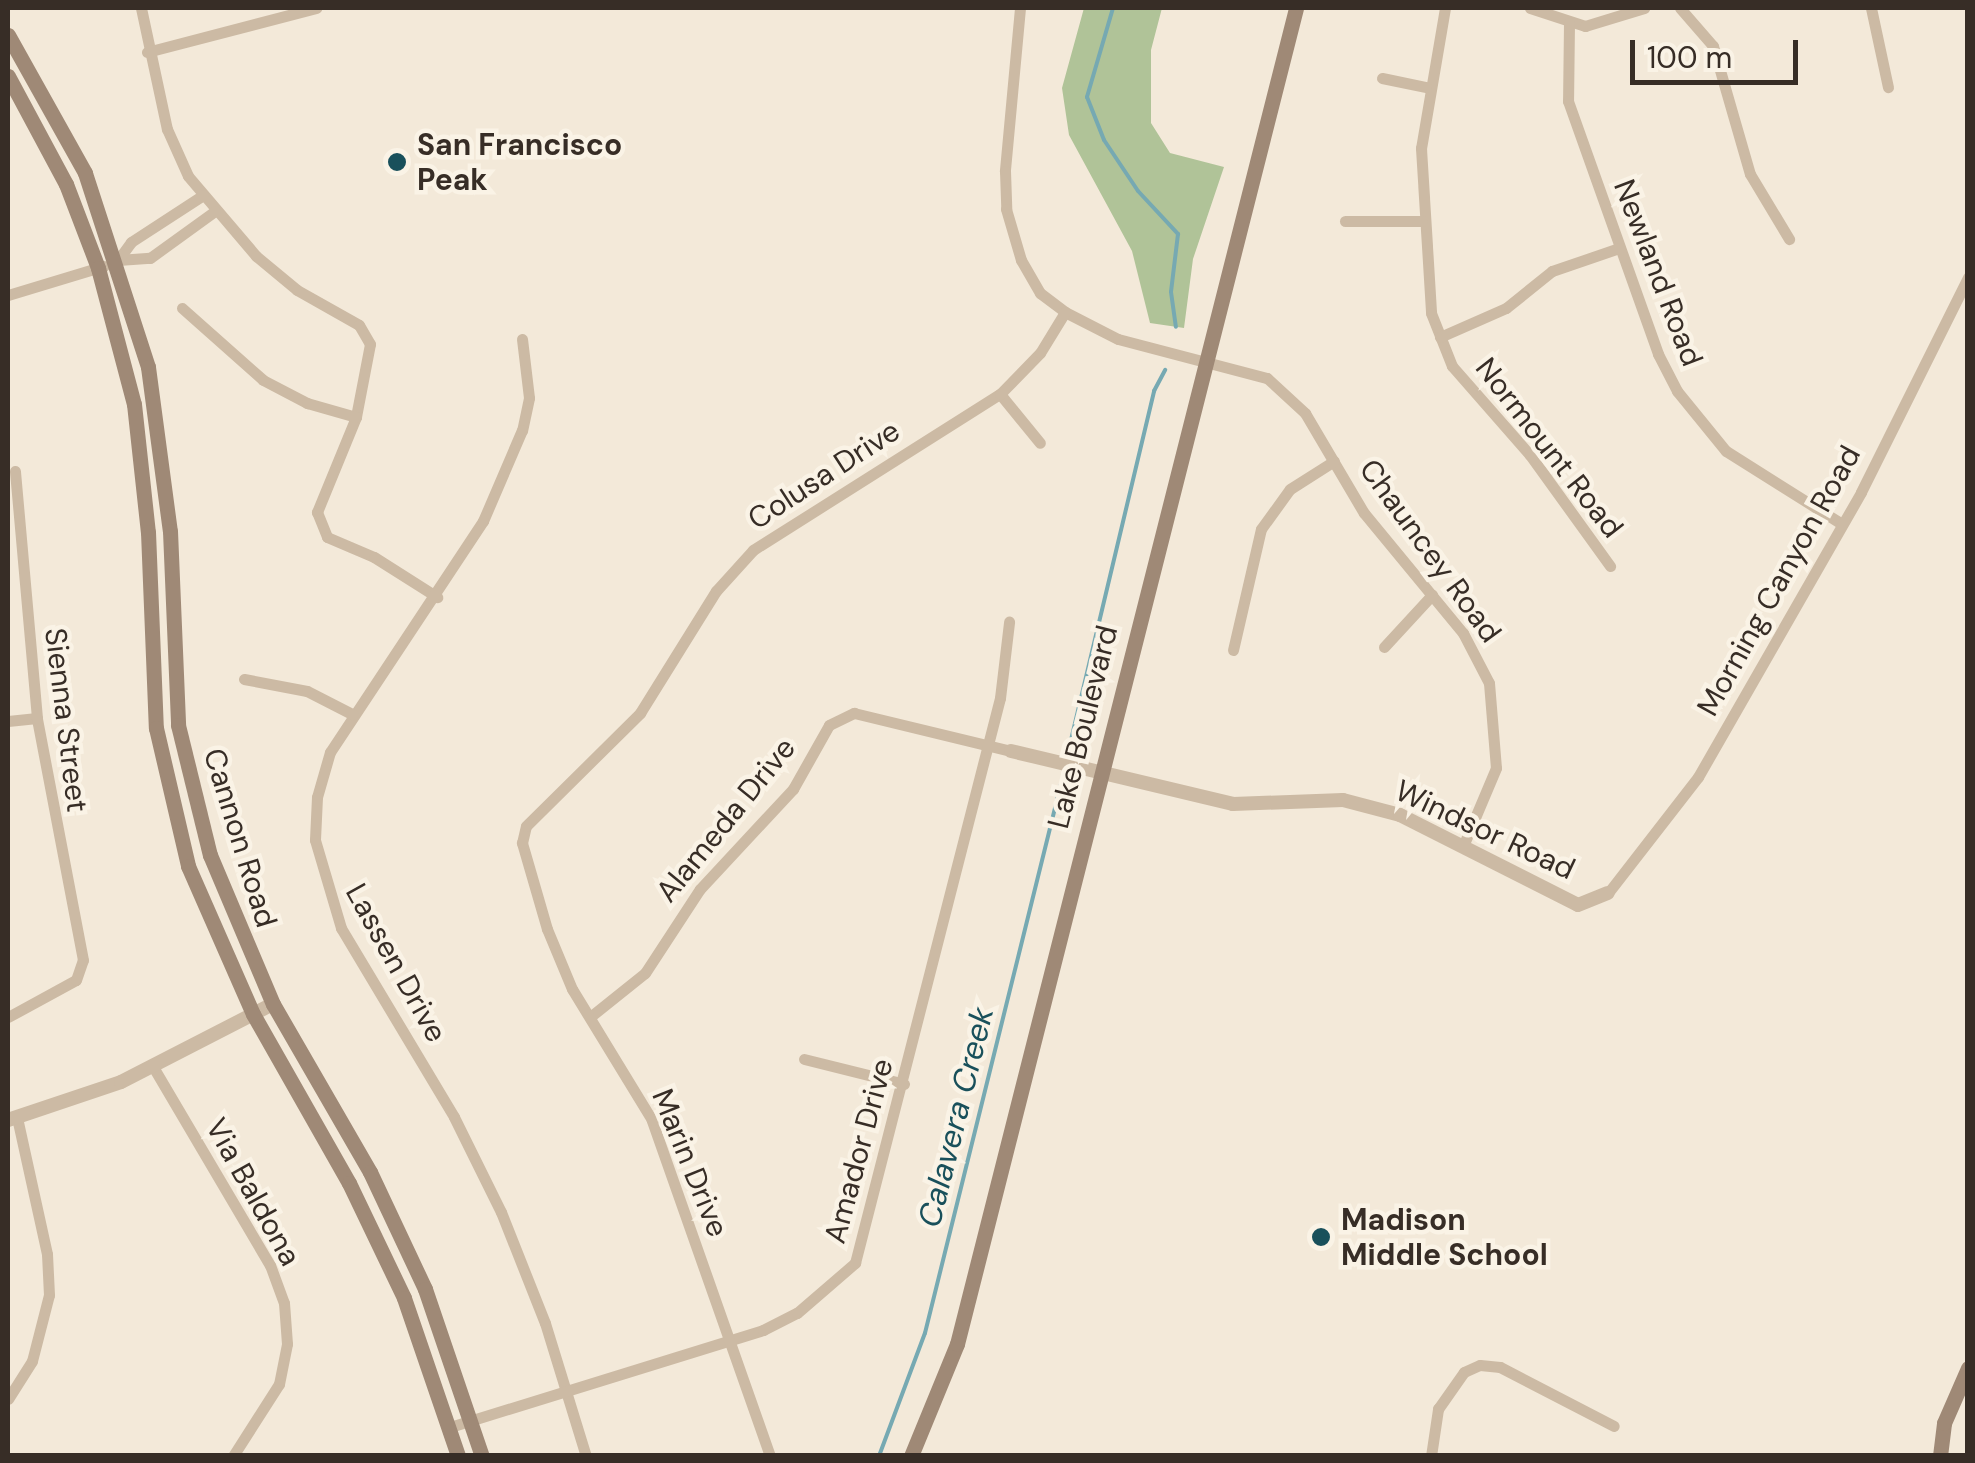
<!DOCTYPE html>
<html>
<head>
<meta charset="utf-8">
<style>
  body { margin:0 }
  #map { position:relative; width:1975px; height:1463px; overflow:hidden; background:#f3e9d9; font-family:"DM Sans",sans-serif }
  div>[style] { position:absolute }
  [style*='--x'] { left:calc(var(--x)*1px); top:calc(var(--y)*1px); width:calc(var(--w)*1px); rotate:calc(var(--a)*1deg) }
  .green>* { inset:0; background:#b0c398 }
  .stream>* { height:4px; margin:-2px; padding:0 2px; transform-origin:2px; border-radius:2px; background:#76a9b2 }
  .minor>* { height:11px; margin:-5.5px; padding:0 5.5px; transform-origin:5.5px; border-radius:5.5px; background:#ccbaa4 }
  .tertiary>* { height:14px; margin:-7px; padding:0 7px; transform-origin:7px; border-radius:7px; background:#ccbaa4 }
  .secondary>* { height:15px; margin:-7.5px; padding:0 7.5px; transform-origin:7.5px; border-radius:7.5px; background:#9f8976 }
  .dots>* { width:28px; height:28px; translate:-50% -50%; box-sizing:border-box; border:5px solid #faf3e6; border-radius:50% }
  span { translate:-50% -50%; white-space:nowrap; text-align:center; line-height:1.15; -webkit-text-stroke:9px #faf3e6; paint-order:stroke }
  .poi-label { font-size:30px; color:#372d26; font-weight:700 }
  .left { translate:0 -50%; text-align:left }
  .street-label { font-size:30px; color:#372d26 }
  .water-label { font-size:32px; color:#19505b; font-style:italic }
  .frame { position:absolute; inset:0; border:10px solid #372d26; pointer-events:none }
  .scale { position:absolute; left:1630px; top:40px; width:168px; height:45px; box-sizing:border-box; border:5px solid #372d26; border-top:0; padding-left:12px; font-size:30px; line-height:35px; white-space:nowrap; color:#372d26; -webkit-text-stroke:8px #faf3e6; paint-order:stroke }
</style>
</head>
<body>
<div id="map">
  <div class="green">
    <div style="clip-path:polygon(1084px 8px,1162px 8px,1151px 50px,1151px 123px,1170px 153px,1224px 167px,1193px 259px,1184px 328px,1150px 323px,1132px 251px,1069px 135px,1062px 88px)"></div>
  </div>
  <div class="stream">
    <div style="--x:1113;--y:8;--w:93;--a:106.3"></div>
    <div style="--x:1087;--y:97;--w:46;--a:68.4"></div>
    <div style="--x:1104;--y:140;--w:61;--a:56.3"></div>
    <div style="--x:1138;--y:191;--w:59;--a:47.1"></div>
    <div style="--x:1178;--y:234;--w:58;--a:96.9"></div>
    <div style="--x:1171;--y:292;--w:35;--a:82"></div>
    <div style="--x:1071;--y:740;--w:359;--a:-76.6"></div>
    <div style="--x:1154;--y:391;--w:24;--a:-62"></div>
    <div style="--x:879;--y:1456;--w:131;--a:-69.5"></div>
    <div style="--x:925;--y:1333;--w:566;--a:-76.09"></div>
  </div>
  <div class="minor">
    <div style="--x:141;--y:8;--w:124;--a:77.9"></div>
    <div style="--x:167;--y:129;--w:51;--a:65.9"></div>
    <div style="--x:188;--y:176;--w:105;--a:49.6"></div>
    <div style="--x:256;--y:256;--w:53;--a:39.7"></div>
    <div style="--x:297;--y:290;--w:71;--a:29.4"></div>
    <div style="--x:359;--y:325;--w:22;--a:60"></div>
    <div style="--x:370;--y:344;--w:74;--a:100.9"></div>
    <div style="--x:356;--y:417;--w:103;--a:112.3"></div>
    <div style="--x:317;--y:512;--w:27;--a:68"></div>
    <div style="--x:327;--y:537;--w:51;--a:23.1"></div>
    <div style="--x:374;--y:557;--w:75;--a:32.4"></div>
    <div style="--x:1020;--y:8;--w:164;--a:95.3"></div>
    <div style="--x:1005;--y:171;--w:38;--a:88"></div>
    <div style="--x:1006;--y:209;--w:53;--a:73.6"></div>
    <div style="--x:1021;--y:260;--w:38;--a:60"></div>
    <div style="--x:1040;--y:293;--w:31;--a:37"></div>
    <div style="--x:1065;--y:312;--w:59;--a:27"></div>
    <div style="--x:1118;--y:339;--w:154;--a:14.7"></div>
    <div style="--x:1267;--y:378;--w:52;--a:42.6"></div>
    <div style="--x:1305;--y:413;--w:116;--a:59.5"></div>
    <div style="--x:1364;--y:513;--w:156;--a:50.5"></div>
    <div style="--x:1463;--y:633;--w:56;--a:62.5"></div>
    <div style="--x:1489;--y:683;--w:85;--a:85.3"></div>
    <div style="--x:1496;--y:768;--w:85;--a:112.9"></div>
    <div style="--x:1445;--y:8;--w:142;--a:99.7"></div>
    <div style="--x:1421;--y:148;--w:165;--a:86.5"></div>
    <div style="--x:1431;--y:313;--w:57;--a:68.4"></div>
    <div style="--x:1452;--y:366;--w:118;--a:48.8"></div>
    <div style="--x:1530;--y:455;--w:137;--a:54.2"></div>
    <div style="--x:1530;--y:8;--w:58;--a:18.1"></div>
    <div style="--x:1585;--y:26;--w:62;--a:-17"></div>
    <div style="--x:1680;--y:8;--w:50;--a:49"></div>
    <div style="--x:1713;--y:46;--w:133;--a:73.9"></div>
    <div style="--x:1750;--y:174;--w:76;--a:59"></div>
    <div style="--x:1871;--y:8;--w:81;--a:77.9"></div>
    <div style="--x:1569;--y:23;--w:78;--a:90.7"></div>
    <div style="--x:1568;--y:101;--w:269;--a:70.4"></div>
    <div style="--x:1658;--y:354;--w:42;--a:62.8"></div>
    <div style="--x:1677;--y:391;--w:77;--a:50.8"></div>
    <div style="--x:1726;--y:451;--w:137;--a:32.2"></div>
    <div style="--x:147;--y:52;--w:175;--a:-14.6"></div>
    <div style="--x:1382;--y:78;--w:45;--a:11.6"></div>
    <div style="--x:1345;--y:221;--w:77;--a:0"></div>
    <div style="--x:118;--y:260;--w:32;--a:-4"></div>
    <div style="--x:150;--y:258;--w:80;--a:-35.9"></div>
    <div style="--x:118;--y:260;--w:22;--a:-54"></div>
    <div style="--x:131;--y:242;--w:86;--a:-33.1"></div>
    <div style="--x:8;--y:295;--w:100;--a:-16.8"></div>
    <div style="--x:182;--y:308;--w:108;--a:41.6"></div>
    <div style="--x:263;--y:380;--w:50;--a:27.6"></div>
    <div style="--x:307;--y:403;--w:51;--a:15.9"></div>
    <div style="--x:1440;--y:337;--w:72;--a:-23.7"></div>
    <div style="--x:1506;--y:308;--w:59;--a:-38.8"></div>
    <div style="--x:1552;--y:271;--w:71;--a:-18.9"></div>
    <div style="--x:522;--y:339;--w:59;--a:83.2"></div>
    <div style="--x:529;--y:398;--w:33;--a:102"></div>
    <div style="--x:522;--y:430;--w:99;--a:113.2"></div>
    <div style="--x:483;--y:521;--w:277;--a:123.5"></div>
    <div style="--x:330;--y:752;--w:47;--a:106.1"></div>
    <div style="--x:317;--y:797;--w:43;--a:92.7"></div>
    <div style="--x:315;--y:840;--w:92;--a:73.5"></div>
    <div style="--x:341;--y:928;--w:220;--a:59.1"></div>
    <div style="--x:454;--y:1117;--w:106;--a:63.7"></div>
    <div style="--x:501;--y:1212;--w:119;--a:68.4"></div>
    <div style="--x:545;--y:1323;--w:139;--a:72.9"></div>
    <div style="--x:1000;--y:394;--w:63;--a:50.8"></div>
    <div style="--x:1384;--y:647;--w:71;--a:-47.3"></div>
    <div style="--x:1233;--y:650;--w:124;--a:-77"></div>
    <div style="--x:1261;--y:529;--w:49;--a:-54.1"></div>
    <div style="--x:1290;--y:489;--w:52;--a:-32.5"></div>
    <div style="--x:244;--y:679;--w:64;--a:10.8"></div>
    <div style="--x:307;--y:691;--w:51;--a:27.1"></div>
    <div style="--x:8;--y:721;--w:29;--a:-6"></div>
    <div style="--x:1608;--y:893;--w:147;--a:-52.2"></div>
    <div style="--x:1698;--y:777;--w:328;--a:-60.2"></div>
    <div style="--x:1861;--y:492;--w:240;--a:-63.5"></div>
    <div style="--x:8;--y:1017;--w:77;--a:-28.6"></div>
    <div style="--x:76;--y:980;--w:21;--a:-71"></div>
    <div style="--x:83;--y:960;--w:246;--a:-100.8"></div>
    <div style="--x:37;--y:718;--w:248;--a:-95.1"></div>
    <div style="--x:590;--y:1017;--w:70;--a:-38.7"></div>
    <div style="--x:645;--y:973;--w:100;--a:-56.8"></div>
    <div style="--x:700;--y:889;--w:137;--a:-47.1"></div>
    <div style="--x:793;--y:789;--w:73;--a:-60.6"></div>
    <div style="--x:829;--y:725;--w:28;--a:-26"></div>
    <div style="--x:854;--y:713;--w:162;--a:13.6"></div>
    <div style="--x:804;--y:1059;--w:103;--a:14"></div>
    <div style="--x:152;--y:1065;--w:232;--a:59.5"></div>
    <div style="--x:270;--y:1265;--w:40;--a:69.8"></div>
    <div style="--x:284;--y:1303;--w:41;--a:85.8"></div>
    <div style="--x:287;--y:1344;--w:41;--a:101.3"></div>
    <div style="--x:279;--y:1384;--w:85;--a:122.6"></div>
    <div style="--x:8;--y:1399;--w:45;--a:-57.7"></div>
    <div style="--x:32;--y:1361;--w:68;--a:-75.6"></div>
    <div style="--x:49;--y:1295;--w:41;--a:-92.8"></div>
    <div style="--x:47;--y:1254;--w:139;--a:-102.4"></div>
    <div style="--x:450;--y:1427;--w:328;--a:-17.2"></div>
    <div style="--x:763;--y:1330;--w:38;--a:-27"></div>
    <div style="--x:797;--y:1313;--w:77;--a:-40.8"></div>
    <div style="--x:855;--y:1263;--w:583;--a:-75.61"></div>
    <div style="--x:1000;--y:698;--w:77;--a:-83.2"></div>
    <div style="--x:770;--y:1456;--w:356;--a:-109.4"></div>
    <div style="--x:652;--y:1120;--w:153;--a:-121.4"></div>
    <div style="--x:572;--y:989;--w:65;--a:-112.6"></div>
    <div style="--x:547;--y:929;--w:90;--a:-106.2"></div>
    <div style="--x:522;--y:843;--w:17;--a:-77"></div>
    <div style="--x:526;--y:826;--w:161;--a:-44.7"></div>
    <div style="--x:640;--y:713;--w:144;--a:-58.1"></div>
    <div style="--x:716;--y:591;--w:55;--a:-47.9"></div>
    <div style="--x:753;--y:550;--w:292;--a:-32.3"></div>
    <div style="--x:1000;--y:394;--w:57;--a:-45.7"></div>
    <div style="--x:1040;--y:353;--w:48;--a:-58.6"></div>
    <div style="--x:1431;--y:1456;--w:48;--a:-81.5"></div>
    <div style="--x:1438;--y:1409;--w:45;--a:-54.9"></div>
    <div style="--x:1464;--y:1372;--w:17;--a:-24"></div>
    <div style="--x:1480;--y:1365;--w:20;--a:6"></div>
    <div style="--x:1500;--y:1367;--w:128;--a:27.4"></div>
  </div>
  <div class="tertiary">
    <div style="--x:1011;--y:751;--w:228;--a:13.4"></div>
    <div style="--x:1233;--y:804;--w:110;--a:-2.1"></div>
    <div style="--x:1343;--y:800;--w:59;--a:14.7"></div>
    <div style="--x:1400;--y:815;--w:199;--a:26.8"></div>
    <div style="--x:1578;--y:905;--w:32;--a:-22"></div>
    <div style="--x:8;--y:1120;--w:119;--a:-18.6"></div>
    <div style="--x:121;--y:1082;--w:171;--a:-27.2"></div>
  </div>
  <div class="secondary">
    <div style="--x:8;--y:35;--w:158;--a:60.8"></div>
    <div style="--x:85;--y:173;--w:204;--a:72"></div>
    <div style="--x:148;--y:367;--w:165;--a:82.4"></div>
    <div style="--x:170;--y:531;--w:194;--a:87.6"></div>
    <div style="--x:178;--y:725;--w:134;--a:76.2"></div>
    <div style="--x:210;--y:855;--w:162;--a:67.1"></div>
    <div style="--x:273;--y:1004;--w:194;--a:60"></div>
    <div style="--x:370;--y:1172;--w:129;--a:64.8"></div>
    <div style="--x:425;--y:1289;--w:176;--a:71.2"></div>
    <div style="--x:8;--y:76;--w:123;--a:61.8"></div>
    <div style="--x:66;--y:184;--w:90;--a:69.1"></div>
    <div style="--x:98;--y:268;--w:141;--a:75.2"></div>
    <div style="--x:134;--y:404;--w:129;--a:83.8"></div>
    <div style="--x:148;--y:532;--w:196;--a:87.7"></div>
    <div style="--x:156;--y:728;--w:142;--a:76.9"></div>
    <div style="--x:188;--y:866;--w:162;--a:66.3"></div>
    <div style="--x:253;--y:1014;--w:194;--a:60.4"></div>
    <div style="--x:349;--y:1183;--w:127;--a:64.4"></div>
    <div style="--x:404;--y:1298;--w:167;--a:71.1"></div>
    <div style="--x:911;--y:1456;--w:121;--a:-67.7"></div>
    <div style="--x:957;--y:1344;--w:1378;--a:-75.76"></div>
    <div style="--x:1940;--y:1456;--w:33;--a:-83"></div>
    <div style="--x:1944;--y:1423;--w:60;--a:-66.4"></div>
  </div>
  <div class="dots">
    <div style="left:397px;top:162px;background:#19505b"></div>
    <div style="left:1321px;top:1237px;background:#19505b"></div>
  </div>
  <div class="poi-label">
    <span class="left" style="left:417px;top:162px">San Francisco<br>Peak</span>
    <span class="left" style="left:1341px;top:1237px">Madison<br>Middle School</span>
  </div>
  <div class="street-label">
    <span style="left:1658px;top:273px;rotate:69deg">Newland Road</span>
    <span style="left:1549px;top:448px;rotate:52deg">Normount Road</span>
    <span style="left:824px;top:475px;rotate:-33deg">Colusa Drive</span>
    <span style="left:1430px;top:551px;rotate:54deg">Chauncey Road</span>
    <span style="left:1779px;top:581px;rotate:-61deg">Morning Canyon Road</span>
    <span style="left:66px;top:720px;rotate:83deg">Sienna Street</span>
    <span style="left:1083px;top:727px;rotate:-76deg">Lake Boulevard</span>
    <span style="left:726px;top:820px;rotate:-51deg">Alameda Drive</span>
    <span style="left:1485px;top:830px;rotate:25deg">Windsor Road</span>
    <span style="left:240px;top:838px;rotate:73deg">Cannon Road</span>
    <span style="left:396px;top:963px;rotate:61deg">Lassen Drive</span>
    <span style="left:859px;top:1151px;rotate:-75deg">Amador Drive</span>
    <span style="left:690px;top:1163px;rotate:68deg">Marin Drive</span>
    <span style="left:253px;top:1192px;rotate:61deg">Via Baldona</span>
  </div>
  <div class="water-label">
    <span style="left:956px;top:1117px;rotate:-76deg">Calavera Creek</span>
  </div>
  <div class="frame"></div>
  <div class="scale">100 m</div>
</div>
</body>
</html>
